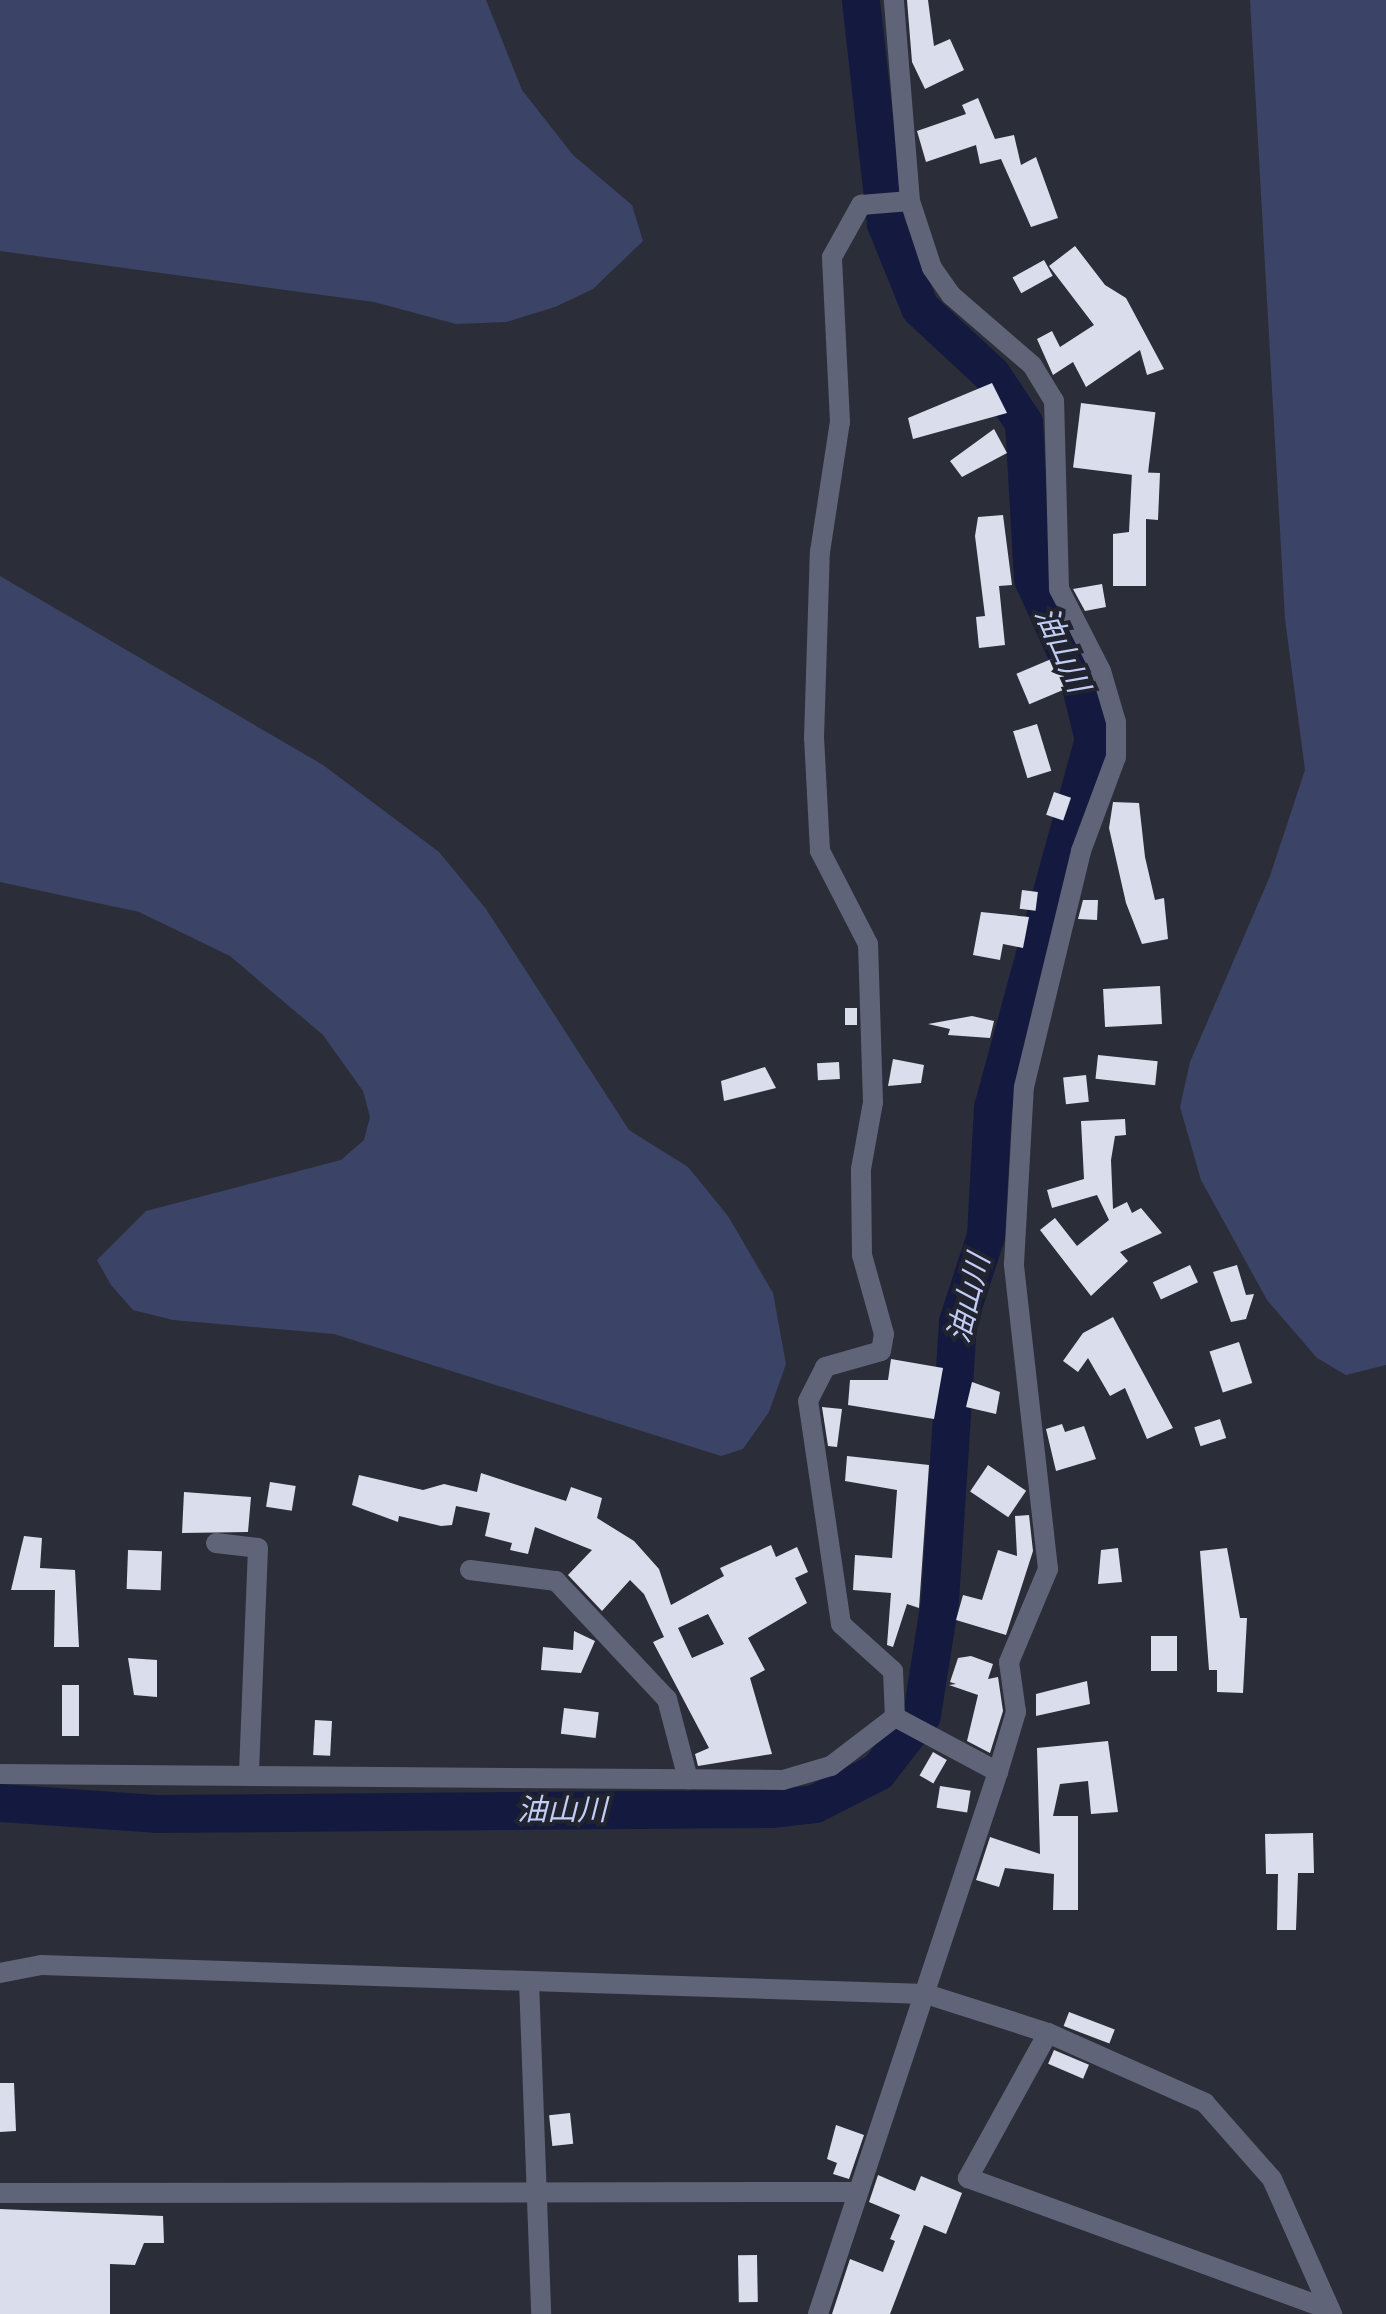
<!DOCTYPE html>
<html>
<head>
<meta charset="utf-8">
<style>
  body { margin:0 }
  #map { position:relative; width:1386px; height:2314px; overflow:hidden; background:#2b2e38; font-family:Signika,"Noto Sans JP",sans-serif }
  div>[style] { position:absolute }
  [style*='--x'] { left:calc(var(--x)*1px); top:calc(var(--y)*1px); width:calc(var(--w)*1px); rotate:calc(var(--a)*1deg) }
  .green>* { inset:0; background:#3b4366 }
  .river>* { height:38px; margin:-19px; padding:0 19px; transform-origin:19px; border-radius:19px; background:#141a3f }
  .building>* { inset:0; background:#dadeec; transform-origin:0 0 }
  .minor>* { height:20px; margin:-10px; padding:0 10px; transform-origin:10px; border-radius:10px; background:#5f6478 }
  span { translate:-50% -50%; white-space:nowrap; text-align:center; line-height:1.15; -webkit-text-stroke:8px #21242e; paint-order:stroke }
  .water-label { font-size:30px; color:#c1cdf7; font-style:italic }
</style>
</head>
<body>
<div id="map">
  <div class="green">
    <div style="clip-path:polygon(0 0,486px 0,522px 90px,573px 155px,632px 205px,643px 241px,593px 289px,555px 307px,506px 322px,456px 324px,374px 302px,0 251px)"></div>
    <div style="clip-path:polygon(1250px 0,1386px 0,1386px 1365px,1346px 1375px,1317px 1358px,1267px 1300px,1201px 1180px,1180px 1107px,1190px 1062px,1270px 876px,1305px 770px,1285px 619px)"></div>
    <div style="clip-path:polygon(0 576px,323px 765px,439px 852px,486px 909px,629px 1130px,688px 1167px,728px 1216px,773px 1293px,786px 1364px,769px 1412px,743px 1449px,721px 1456px,334px 1334px,173px 1320px,133px 1310px,111px 1285px,97px 1260px,146px 1211px,341px 1160px,364px 1140px,370px 1117px,363px 1091px,323px 1035px,230px 956px,139px 912px,0 882px)"></div>
  </div>
  <div class="river">
    <div style="--x:0;--y:1803;--w:156;--a:4"></div>
    <div style="--x:156;--y:1814;--w:615;--a:-0.47"></div>
    <div style="--x:771;--y:1809;--w:44;--a:-6.5"></div>
    <div style="--x:815;--y:1804;--w:71;--a:-26.9"></div>
    <div style="--x:878;--y:1772;--w:72;--a:-52.3"></div>
    <div style="--x:922;--y:1715;--w:115;--a:-81"></div>
    <div style="--x:940;--y:1601;--w:280;--a:-86.3"></div>
    <div style="--x:958;--y:1322;--w:90;--a:-72"></div>
    <div style="--x:986;--y:1236;--w:128;--a:-86.9"></div>
    <div style="--x:993;--y:1108;--w:382;--a:-74.7"></div>
    <div style="--x:1094;--y:740;--w:59;--a:-103.8"></div>
    <div style="--x:1080;--y:683;--w:114;--a:-114.3"></div>
    <div style="--x:1033;--y:579;--w:156;--a:-93.3"></div>
    <div style="--x:1024;--y:423;--w:58;--a:-123.7"></div>
    <div style="--x:992;--y:375;--w:98;--a:-137.1"></div>
    <div style="--x:920;--y:308;--w:91;--a:-112"></div>
    <div style="--x:886;--y:224;--w:225;--a:-96.4"></div>
  </div>
  <div class="building">
    <div style="clip-path:polygon(907px 0,928px 0,934px 46px,950px 39px,964px 70px,925px 89px,912px 62px)"></div>
    <div style="clip-path:polygon(978px 98px,995px 139px,1014px 135px,1021px 165px,1036px 157px,1058px 218px,1031px 227px,1001px 159px,980px 164px,976px 145px,926px 162px,917px 131px,966px 114px,962px 105px)"></div>
    <div style="clip-path:polygon(1075px 246px,1105px 285px,1126px 298px,1164px 369px,1147px 375px,1140px 350px,1086px 387px,1073px 362px,1053px 375px,1037px 339px,1052px 331px,1060px 347px,1094px 325px,1049px 266px)"></div>
    <div style="left:1044px;top:260px;width:18px;height:36px;rotate:61deg"></div>
    <div style="clip-path:polygon(992px 383px,1007px 413px,913px 439px,908px 418px)"></div>
    <div style="left:1081px;top:403px;width:75px;height:65px;rotate:7deg"></div>
    <div style="clip-path:polygon(994px 429px,1007px 453px,962px 477px,950px 461px)"></div>
    <div style="clip-path:polygon(1132px 472px,1160px 473px,1158px 520px,1146px 519px,1146px 586px,1113px 586px,1113px 534px,1129px 532px)"></div>
    <div style="clip-path:polygon(1003px 515px,1012px 585px,999px 586px,1005px 645px,979px 648px,976px 617px,985px 616px,975px 536px,978px 517px)"></div>
    <div style="clip-path:polygon(1102px 584px,1106px 607px,1085px 611px,1073px 589px)"></div>
    <div style="left:1056px;top:657px;width:33px;height:43px;rotate:67deg"></div>
    <div style="left:1037px;top:724px;width:49px;height:25px;rotate:73deg"></div>
    <div style="left:1054px;top:792px;width:18px;height:24px;rotate:19deg"></div>
    <div style="clip-path:polygon(1113px 802px,1139px 803px,1145px 857px,1155px 900px,1164px 898px,1168px 939px,1142px 944px,1126px 903px,1109px 828px)"></div>
    <div style="left:1022px;top:890px;width:16px;height:19px;rotate:7deg"></div>
    <div style="clip-path:polygon(1083px 900px,1098px 900px,1097px 920px,1078px 919px)"></div>
    <div style="clip-path:polygon(981px 912px,1029px 917px,1023px 948px,1003px 944px,1000px 960px,973px 955px)"></div>
    <div style="left:1160px;top:986px;width:38px;height:57px;rotate:87deg"></div>
    <div style="left:845px;top:1008px;width:12px;height:17px"></div>
    <div style="clip-path:polygon(972px 1016px,994px 1021px,990px 1038px,948px 1035px,950px 1029px,928px 1024px)"></div>
    <div style="left:1098px;top:1055px;width:60px;height:24px;rotate:6deg"></div>
    <div style="clip-path:polygon(893px 1059px,924px 1065px,921px 1083px,888px 1086px)"></div>
    <div style="left:839px;top:1062px;width:17px;height:22px;rotate:87deg"></div>
    <div style="clip-path:polygon(765px 1067px,776px 1088px,724px 1101px,721px 1081px)"></div>
    <div style="left:1086px;top:1075px;width:27px;height:23px;rotate:84deg"></div>
    <div style="clip-path:polygon(1125px 1119px,1126px 1135px,1115px 1136px,1111px 1160px,1113px 1209px,1127px 1202px,1132px 1213px,1141px 1208px,1162px 1233px,1120px 1252px,1128px 1261px,1091px 1296px,1040px 1230px,1055px 1218px,1077px 1246px,1109px 1220px,1097px 1195px,1052px 1208px,1047px 1190px,1084px 1179px,1081px 1121px)"></div>
    <div style="left:1190px;top:1265px;width:19px;height:41px;rotate:65deg"></div>
    <div style="clip-path:polygon(1237px 1265px,1246px 1295px,1254px 1294px,1246px 1319px,1231px 1322px,1213px 1272px)"></div>
    <div style="clip-path:polygon(1113px 1317px,1173px 1428px,1147px 1439px,1125px 1388px,1110px 1396px,1088px 1358px,1078px 1372px,1063px 1361px,1083px 1333px)"></div>
    <div style="left:1239px;top:1342px;width:43px;height:31px;rotate:72deg"></div>
    <div style="clip-path:polygon(891px 1359px,943px 1368px,934px 1419px,848px 1405px,850px 1380px,888px 1380px)"></div>
    <div style="clip-path:polygon(972px 1382px,1000px 1392px,996px 1414px,966px 1407px)"></div>
    <div style="clip-path:polygon(822px 1407px,842px 1409px,837px 1447px,828px 1446px)"></div>
    <div style="left:1220px;top:1419px;width:20px;height:27px;rotate:72deg"></div>
    <div style="clip-path:polygon(1062px 1424px,1065px 1432px,1084px 1426px,1096px 1459px,1056px 1471px,1046px 1429px)"></div>
    <div style="clip-path:polygon(847px 1456px,929px 1465px,919px 1608px,907px 1604px,893px 1647px,887px 1645px,891px 1593px,853px 1590px,855px 1555px,892px 1558px,897px 1490px,845px 1481px)"></div>
    <div style="left:988px;top:1465px;width:46px;height:32px;rotate:34deg"></div>
    <div style="clip-path:polygon(evenodd,481px 1473px,566px 1501px,571px 1487px,602px 1498px,597px 1518px,634px 1541px,659px 1569px,671px 1605px,724px 1576px,720px 1568px,771px 1545px,776px 1557px,797px 1547px,808px 1572px,795px 1578px,807px 1603px,748px 1638px,765px 1670px,750px 1678px,772px 1754px,698px 1766px,695px 1754px,709px 1748px,653px 1642px,664px 1637px,644px 1594px,630px 1580px,602px 1611px,568px 1575px,592px 1550px,535px 1527px,528px 1554px,510px 1550px,512px 1543px,485px 1536px,490px 1513px,456px 1506px,452px 1525px,441px 1526px,399px 1516px,398px 1522px,352px 1505px,359px 1475px,423px 1490px,444px 1484px,477px 1492px,481px 1473px,708px 1614px,724px 1644px,692px 1658px,678px 1628px,708px 1614px)"></div>
    <div style="left:270px;top:1482px;width:26px;height:25px;rotate:9deg"></div>
    <div style="clip-path:polygon(184px 1492px,251px 1497px,248px 1532px,182px 1533px)"></div>
    <div style="clip-path:polygon(1029px 1515px,1033px 1551px,1006px 1635px,956px 1620px,963px 1595px,982px 1600px,998px 1550px,1017px 1556px,1015px 1516px)"></div>
    <div style="clip-path:polygon(24px 1536px,42px 1538px,40px 1568px,75px 1570px,79px 1647px,54px 1647px,55px 1590px,11px 1590px)"></div>
    <div style="clip-path:polygon(1118px 1548px,1122px 1582px,1098px 1584px,1101px 1550px)"></div>
    <div style="clip-path:polygon(1227px 1548px,1240px 1618px,1247px 1618px,1243px 1693px,1217px 1692px,1217px 1670px,1209px 1670px,1200px 1551px)"></div>
    <div style="left:128px;top:1550px;width:34px;height:39px;rotate:2deg"></div>
    <div style="clip-path:polygon(574px 1631px,595px 1641px,581px 1673px,541px 1670px,543px 1647px,573px 1650px)"></div>
    <div style="left:1151px;top:1636px;width:26px;height:35px"></div>
    <div style="clip-path:polygon(971px 1656px,993px 1664px,988px 1679px,998px 1677px,1003px 1711px,990px 1753px,967px 1741px,978px 1695px,949px 1685px,956px 1684px,950px 1682px,958px 1658px)"></div>
    <div style="clip-path:polygon(128px 1658px,157px 1660px,157px 1697px,134px 1695px)"></div>
    <div style="clip-path:polygon(1087px 1681px,1090px 1704px,1036px 1716px,1036px 1694px)"></div>
    <div style="left:62px;top:1685px;width:17px;height:51px"></div>
    <div style="left:564px;top:1708px;width:35px;height:26px;rotate:7deg"></div>
    <div style="left:315px;top:1720px;width:17px;height:35px;rotate:3deg"></div>
    <div style="clip-path:polygon(1108px 1741px,1118px 1812px,1091px 1814px,1088px 1781px,1060px 1784px,1053px 1816px,1078px 1816px,1078px 1910px,1053px 1910px,1054px 1874px,1005px 1868px,999px 1887px,976px 1880px,990px 1837px,1040px 1854px,1037px 1748px)"></div>
    <div style="left:933px;top:1752px;width:16px;height:27px;rotate:30deg"></div>
    <div style="left:940px;top:1786px;width:31px;height:22px;rotate:9deg"></div>
    <div style="clip-path:polygon(1313px 1833px,1314px 1873px,1298px 1873px,1296px 1930px,1277px 1930px,1278px 1874px,1266px 1874px,1265px 1834px)"></div>
    <div style="left:1069px;top:2012px;width:49px;height:15px;rotate:21deg"></div>
    <div style="left:1054px;top:2050px;width:38px;height:15px;rotate:23deg"></div>
    <div style="clip-path:polygon(0 2083px,14px 2083px,16px 2131px,0 2132px)"></div>
    <div style="left:570px;top:2113px;width:31px;height:21px;rotate:84deg"></div>
    <div style="clip-path:polygon(836px 2125px,864px 2135px,849px 2179px,833px 2174px,837px 2163px,827px 2159px)"></div>
    <div style="clip-path:polygon(878px 2175px,915px 2191px,921px 2176px,962px 2193px,946px 2234px,924px 2225px,890px 2314px,832px 2314px,850px 2259px,883px 2272px,895px 2241px,890px 2239px,900px 2215px,869px 2202px)"></div>
    <div style="clip-path:polygon(0 2209px,163px 2216px,164px 2243px,144px 2243px,135px 2265px,110px 2264px,110px 2314px,0 2314px)"></div>
    <div style="left:757px;top:2255px;width:47px;height:19px;rotate:89deg"></div>
  </div>
  <div class="minor">
    <div style="--x:216;--y:1543;--w:42;--a:6.8"></div>
    <div style="--x:258;--y:1548;--w:228;--a:92.3"></div>
    <div style="--x:470;--y:1570;--w:87;--a:7.3"></div>
    <div style="--x:556;--y:1581;--w:162;--a:46.8"></div>
    <div style="--x:667;--y:1699;--w:83;--a:75.3"></div>
    <div style="--x:895;--y:1717;--w:46;--a:-92.5"></div>
    <div style="--x:893;--y:1671;--w:70;--a:-137.9"></div>
    <div style="--x:841;--y:1624;--w:225;--a:-98.4"></div>
    <div style="--x:808;--y:1401;--w:38;--a:-63"></div>
    <div style="--x:825;--y:1367;--w:58;--a:-15.9"></div>
    <div style="--x:881;--y:1351;--w:17;--a:-80"></div>
    <div style="--x:884;--y:1334;--w:82;--a:-105.6"></div>
    <div style="--x:862;--y:1255;--w:86;--a:-90.7"></div>
    <div style="--x:861;--y:1169;--w:68;--a:-79.8"></div>
    <div style="--x:873;--y:1102;--w:158;--a:-91.8"></div>
    <div style="--x:868;--y:944;--w:105;--a:-117.3"></div>
    <div style="--x:820;--y:851;--w:113;--a:-93"></div>
    <div style="--x:814;--y:738;--w:186;--a:-88.2"></div>
    <div style="--x:820;--y:552;--w:132;--a:-81.3"></div>
    <div style="--x:840;--y:422;--w:165;--a:-92.8"></div>
    <div style="--x:832;--y:257;--w:60;--a:-60.9"></div>
    <div style="--x:861;--y:205;--w:49;--a:-4.7"></div>
    <div style="--x:895;--y:1717;--w:117;--a:28.1"></div>
    <div style="--x:0;--y:1774;--w:783;--a:0.44"></div>
    <div style="--x:783;--y:1780;--w:50;--a:-16.3"></div>
    <div style="--x:831;--y:1766;--w:81;--a:-37.4"></div>
    <div style="--x:0;--y:1973;--w:42;--a:-11"></div>
    <div style="--x:41;--y:1965;--w:885;--a:1.88"></div>
    <div style="--x:926;--y:1994;--w:128;--a:17.7"></div>
    <div style="--x:1048;--y:2033;--w:172;--a:24"></div>
    <div style="--x:1205;--y:2103;--w:101;--a:48.6"></div>
    <div style="--x:1272;--y:2179;--w:148;--a:66"></div>
    <div style="--x:529;--y:1981;--w:333;--a:87.9"></div>
    <div style="--x:1048;--y:2033;--w:166;--a:118.9"></div>
    <div style="--x:968;--y:2178;--w:382;--a:20"></div>
    <div style="--x:0;--y:2193;--w:856;--a:-0.07"></div>
    <div style="--x:818;--y:2314;--w:571;--a:-71.63"></div>
    <div style="--x:998;--y:1772;--w:63;--a:-73.3"></div>
    <div style="--x:1016;--y:1712;--w:50;--a:-98"></div>
    <div style="--x:1009;--y:1662;--w:101;--a:-67.2"></div>
    <div style="--x:1048;--y:1569;--w:307;--a:-96.4"></div>
    <div style="--x:1014;--y:1264;--w:177;--a:-86.8"></div>
    <div style="--x:1024;--y:1087;--w:243;--a:-76.4"></div>
    <div style="--x:1081;--y:851;--w:100;--a:-69.6"></div>
    <div style="--x:1116;--y:757;--w:35;--a:-90"></div>
    <div style="--x:1116;--y:722;--w:53;--a:-106.4"></div>
    <div style="--x:1101;--y:671;--w:92;--a:-117.1"></div>
    <div style="--x:1059;--y:589;--w:188;--a:-91.5"></div>
    <div style="--x:1054;--y:401;--w:42;--a:-121.4"></div>
    <div style="--x:1032;--y:365;--w:107;--a:-139.2"></div>
    <div style="--x:951;--y:295;--w:33;--a:-125"></div>
    <div style="--x:932;--y:268;--w:71;--a:-108.2"></div>
    <div style="--x:910;--y:201;--w:202;--a:-94.6"></div>
  </div>
  <div class="water-label">
    <span style="left:1061px;top:650px;rotate:66deg">油山川</span>
    <span style="left:970px;top:1299px;rotate:-76deg">油山川</span>
    <span style="left:562px;top:1811px">油山川</span>
  </div>
</div>
</body>
</html>
